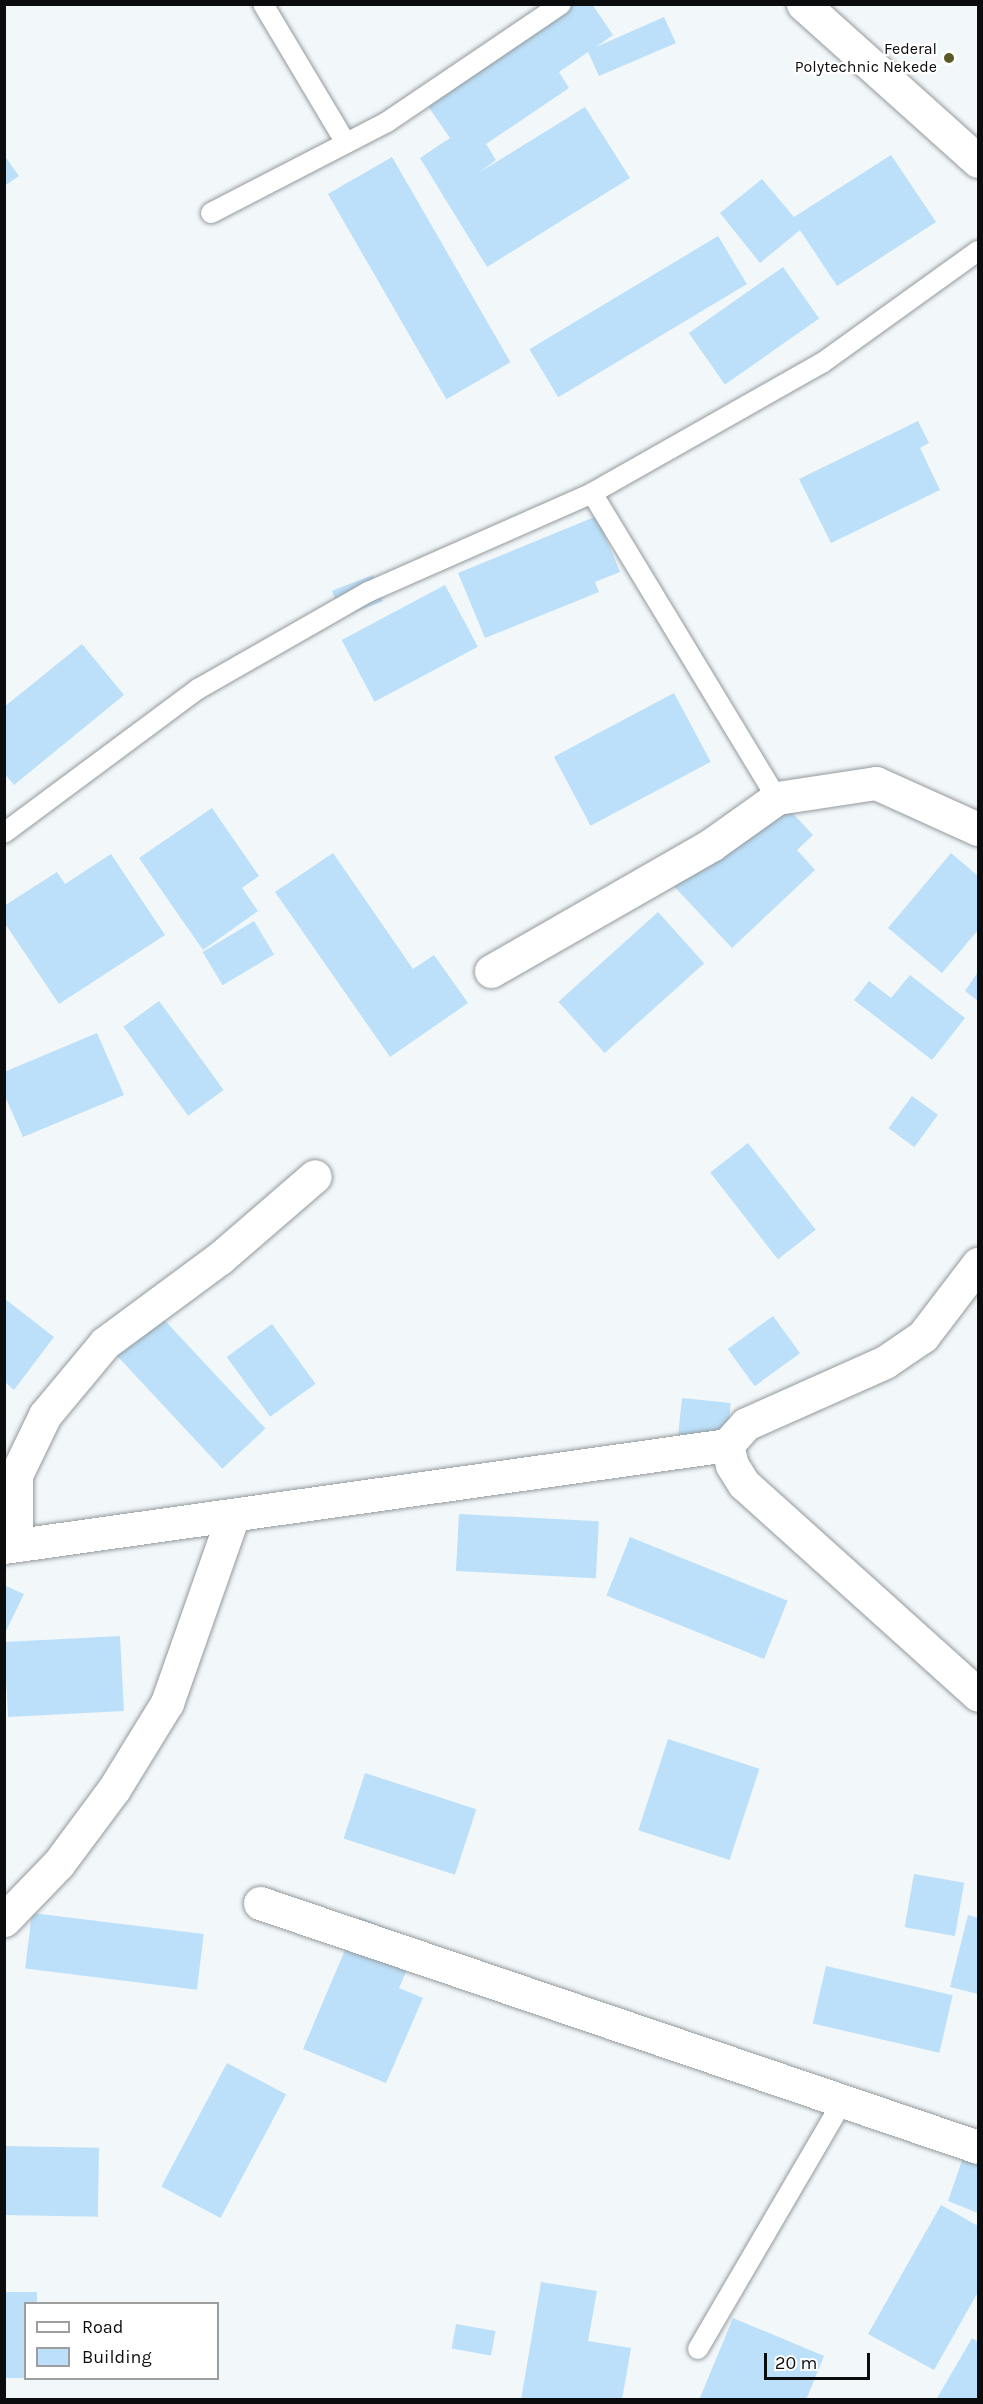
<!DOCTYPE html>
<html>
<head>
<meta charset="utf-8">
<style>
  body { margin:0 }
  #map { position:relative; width:983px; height:2404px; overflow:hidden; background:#f2f7fa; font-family:Karla,sans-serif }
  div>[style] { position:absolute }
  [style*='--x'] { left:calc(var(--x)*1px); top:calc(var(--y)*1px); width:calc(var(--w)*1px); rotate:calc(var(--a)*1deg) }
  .building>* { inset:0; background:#bce0f9; transform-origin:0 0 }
  .roads { filter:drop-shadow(0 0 2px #94999c) drop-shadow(0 0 2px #94999c) }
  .lane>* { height:20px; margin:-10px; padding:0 10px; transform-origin:10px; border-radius:10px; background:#fff }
  .street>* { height:33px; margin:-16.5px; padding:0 16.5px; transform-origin:16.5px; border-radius:16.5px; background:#fff }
  .dots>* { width:16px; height:16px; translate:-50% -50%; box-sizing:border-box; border:3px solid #fff; border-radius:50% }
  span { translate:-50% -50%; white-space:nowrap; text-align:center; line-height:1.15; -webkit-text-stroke:4.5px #fff; paint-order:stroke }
  .poi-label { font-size:16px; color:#0b0c0d }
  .right { translate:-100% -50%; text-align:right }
  .frame { position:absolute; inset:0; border:6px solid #0b0c0d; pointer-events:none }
  .legend { position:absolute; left:24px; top:2302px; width:195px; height:78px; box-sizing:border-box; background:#fff; border:2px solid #9d9e9e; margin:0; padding:8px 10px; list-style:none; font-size:18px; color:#0b0c0d }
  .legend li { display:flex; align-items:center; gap:12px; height:30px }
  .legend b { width:30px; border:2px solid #9d9e9e }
  .scale { position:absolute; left:764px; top:2353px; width:106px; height:27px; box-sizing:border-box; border:3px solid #0b0c0d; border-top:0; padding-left:8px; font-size:18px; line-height:21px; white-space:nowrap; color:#0b0c0d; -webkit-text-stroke:4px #fff; paint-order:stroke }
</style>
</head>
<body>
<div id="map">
  <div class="building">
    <div style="clip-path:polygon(563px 4px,592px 4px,613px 35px,596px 47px,664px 17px,676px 43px,599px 76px,588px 52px,559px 72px,569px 88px,486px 144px,496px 160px,480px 172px,585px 107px,630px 178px,487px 267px,420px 158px,450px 138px,423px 99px)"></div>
    <div style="clip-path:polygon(4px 155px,19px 176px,4px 186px)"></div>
    <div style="clip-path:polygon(891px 155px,936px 222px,837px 286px,800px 230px,760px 263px,720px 213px,762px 179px,794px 217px)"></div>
    <div style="left:392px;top:157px;width:237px;height:74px;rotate:60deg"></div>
    <div style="left:718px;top:236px;width:56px;height:220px;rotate:59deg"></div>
    <div style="left:783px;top:267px;width:63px;height:115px;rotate:55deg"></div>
    <div style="clip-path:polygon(918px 421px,929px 443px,920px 448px,940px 490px,831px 543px,799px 479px)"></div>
    <div style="clip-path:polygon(597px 516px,620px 572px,595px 582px,599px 592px,485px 638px,458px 573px)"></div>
    <div style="left:373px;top:575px;width:28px;height:44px;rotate:69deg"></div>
    <div style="left:445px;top:585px;width:70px;height:117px;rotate:62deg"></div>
    <div style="clip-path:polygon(82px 644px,124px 695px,14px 785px,4px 773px,4px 707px)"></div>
    <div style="left:674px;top:693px;width:78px;height:136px;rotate:62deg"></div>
    <div style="clip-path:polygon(769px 788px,813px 835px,797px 850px,815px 870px,732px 948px,669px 881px)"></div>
    <div style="clip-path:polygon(212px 808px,259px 876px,242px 888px,258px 911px,203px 950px,139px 858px)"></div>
    <div style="clip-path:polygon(333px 853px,413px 969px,434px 955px,468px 1003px,390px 1057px,275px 892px)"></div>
    <div style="clip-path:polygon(951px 853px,978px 876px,978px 930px,942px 973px,888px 928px)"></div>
    <div style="clip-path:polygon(111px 854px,165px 935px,59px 1004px,4px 922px,4px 906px,57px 872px,65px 884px)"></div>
    <div style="left:658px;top:912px;width:69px;height:134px;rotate:48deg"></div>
    <div style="left:254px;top:921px;width:39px;height:60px;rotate:59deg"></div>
    <div style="clip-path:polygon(978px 972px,978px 1001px,965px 991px)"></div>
    <div style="clip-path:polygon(910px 975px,965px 1018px,932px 1060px,854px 1000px,869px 981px,891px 998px)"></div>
    <div style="left:159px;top:1001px;width:110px;height:44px;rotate:54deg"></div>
    <div style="clip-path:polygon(97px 1033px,124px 1095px,23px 1137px,4px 1094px,4px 1072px)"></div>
    <div style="left:912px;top:1096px;width:32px;height:40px;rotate:36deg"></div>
    <div style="left:748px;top:1143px;width:110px;height:48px;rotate:52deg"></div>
    <div style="clip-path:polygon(5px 1299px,54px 1337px,14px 1390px,5px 1382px)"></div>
    <div style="left:155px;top:1310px;width:162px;height:59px;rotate:47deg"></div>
    <div style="left:773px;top:1316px;width:46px;height:56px;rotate:54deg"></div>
    <div style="left:272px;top:1324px;width:74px;height:56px;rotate:54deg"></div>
    <div style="left:682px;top:1398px;width:49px;height:43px;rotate:6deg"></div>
    <div style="left:459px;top:1514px;width:140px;height:57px;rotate:3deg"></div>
    <div style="left:630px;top:1537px;width:170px;height:63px;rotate:22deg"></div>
    <div style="clip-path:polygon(4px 1585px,24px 1594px,4px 1635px)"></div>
    <div style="left:120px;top:1636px;width:75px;height:116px;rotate:87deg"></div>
    <div style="left:668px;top:1739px;width:96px;height:96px;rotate:18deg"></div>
    <div style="left:365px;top:1773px;width:117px;height:69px;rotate:18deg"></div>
    <div style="left:914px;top:1874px;width:51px;height:54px;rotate:10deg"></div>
    <div style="left:32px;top:1913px;width:173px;height:56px;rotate:7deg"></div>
    <div style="clip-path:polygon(968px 1915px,978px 1918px,978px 1994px,950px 1987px)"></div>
    <div style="clip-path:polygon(359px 1917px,419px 1942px,399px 1988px,423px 1998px,386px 2083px,303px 2049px)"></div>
    <div style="left:826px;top:1966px;width:130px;height:59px;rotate:13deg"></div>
    <div style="left:227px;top:2063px;width:67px;height:140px;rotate:28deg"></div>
    <div style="left:4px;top:2146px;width:95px;height:69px;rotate:1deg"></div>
    <div style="clip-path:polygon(965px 2152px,978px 2157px,978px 2213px,948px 2201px)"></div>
    <div style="clip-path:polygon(941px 2205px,978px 2226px,978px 2292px,934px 2370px,868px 2334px)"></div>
    <div style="clip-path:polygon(541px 2282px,597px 2291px,588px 2341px,631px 2348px,622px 2400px,521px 2400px)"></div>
    <div style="clip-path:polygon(4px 2292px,37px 2292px,37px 2304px,26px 2304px,26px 2378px,4px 2378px)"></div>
    <div style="clip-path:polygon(733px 2318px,824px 2356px,806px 2400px,699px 2400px)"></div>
    <div style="left:456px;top:2324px;width:40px;height:25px;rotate:10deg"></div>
    <div style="clip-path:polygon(972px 2338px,978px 2342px,978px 2400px,936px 2400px)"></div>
  </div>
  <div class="roads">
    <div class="lane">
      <div style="--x:263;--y:4;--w:162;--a:59.2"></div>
      <div style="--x:211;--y:213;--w:198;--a:-27.3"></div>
      <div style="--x:387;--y:122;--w:210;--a:-34.1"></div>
      <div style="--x:592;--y:493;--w:357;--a:58.8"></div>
      <div style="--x:4;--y:833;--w:242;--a:-36.6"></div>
      <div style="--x:198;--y:689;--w:196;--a:-29.7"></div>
      <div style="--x:368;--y:592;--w:245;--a:-23.8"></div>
      <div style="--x:592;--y:493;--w:264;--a:-29.5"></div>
      <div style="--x:822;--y:363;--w:192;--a:-35.7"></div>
      <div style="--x:698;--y:2349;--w:287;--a:-59.7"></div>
    </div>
    <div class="street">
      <div style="--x:803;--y:4;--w:235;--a:41.9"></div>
      <div style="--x:491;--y:971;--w:254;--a:-29.8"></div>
      <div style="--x:711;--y:845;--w:81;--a:-35.5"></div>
      <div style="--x:777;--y:798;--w:100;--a:-8.6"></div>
      <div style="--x:876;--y:783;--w:112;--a:24.3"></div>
      <div style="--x:727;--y:1445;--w:21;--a:76"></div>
      <div style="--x:732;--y:1465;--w:22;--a:58"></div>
      <div style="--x:744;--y:1484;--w:315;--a:42"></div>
      <div style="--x:16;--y:1545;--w:70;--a:-90"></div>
      <div style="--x:16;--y:1475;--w:67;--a:-64.2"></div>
      <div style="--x:45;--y:1415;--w:94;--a:-50.2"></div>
      <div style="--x:105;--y:1343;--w:143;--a:-36.5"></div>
      <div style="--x:220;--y:1258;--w:125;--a:-40.8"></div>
      <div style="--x:4;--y:1547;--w:730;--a:-8.03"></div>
      <div style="--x:727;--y:1445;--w:28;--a:-48"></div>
      <div style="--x:746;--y:1424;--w:152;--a:-24"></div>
      <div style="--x:885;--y:1362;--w:46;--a:-34.4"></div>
      <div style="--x:923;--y:1336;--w:91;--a:-52.6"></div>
      <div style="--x:260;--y:1903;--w:758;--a:18.77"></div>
      <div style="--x:4;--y:1920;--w:79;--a:-46"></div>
      <div style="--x:59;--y:1863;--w:92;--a:-53.4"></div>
      <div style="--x:114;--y:1789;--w:101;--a:-58.4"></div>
      <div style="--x:167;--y:1703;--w:196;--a:-70.6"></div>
    </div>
  </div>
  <div class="dots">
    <div style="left:949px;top:58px;background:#5b5926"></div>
  </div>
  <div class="poi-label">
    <span class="right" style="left:937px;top:58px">Federal<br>Polytechnic Nekede</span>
  </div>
  <div class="frame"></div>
  <ul class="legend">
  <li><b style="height:8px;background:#fff"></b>Road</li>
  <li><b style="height:16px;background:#bce0f9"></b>Building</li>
  </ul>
  <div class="scale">20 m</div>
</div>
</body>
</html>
